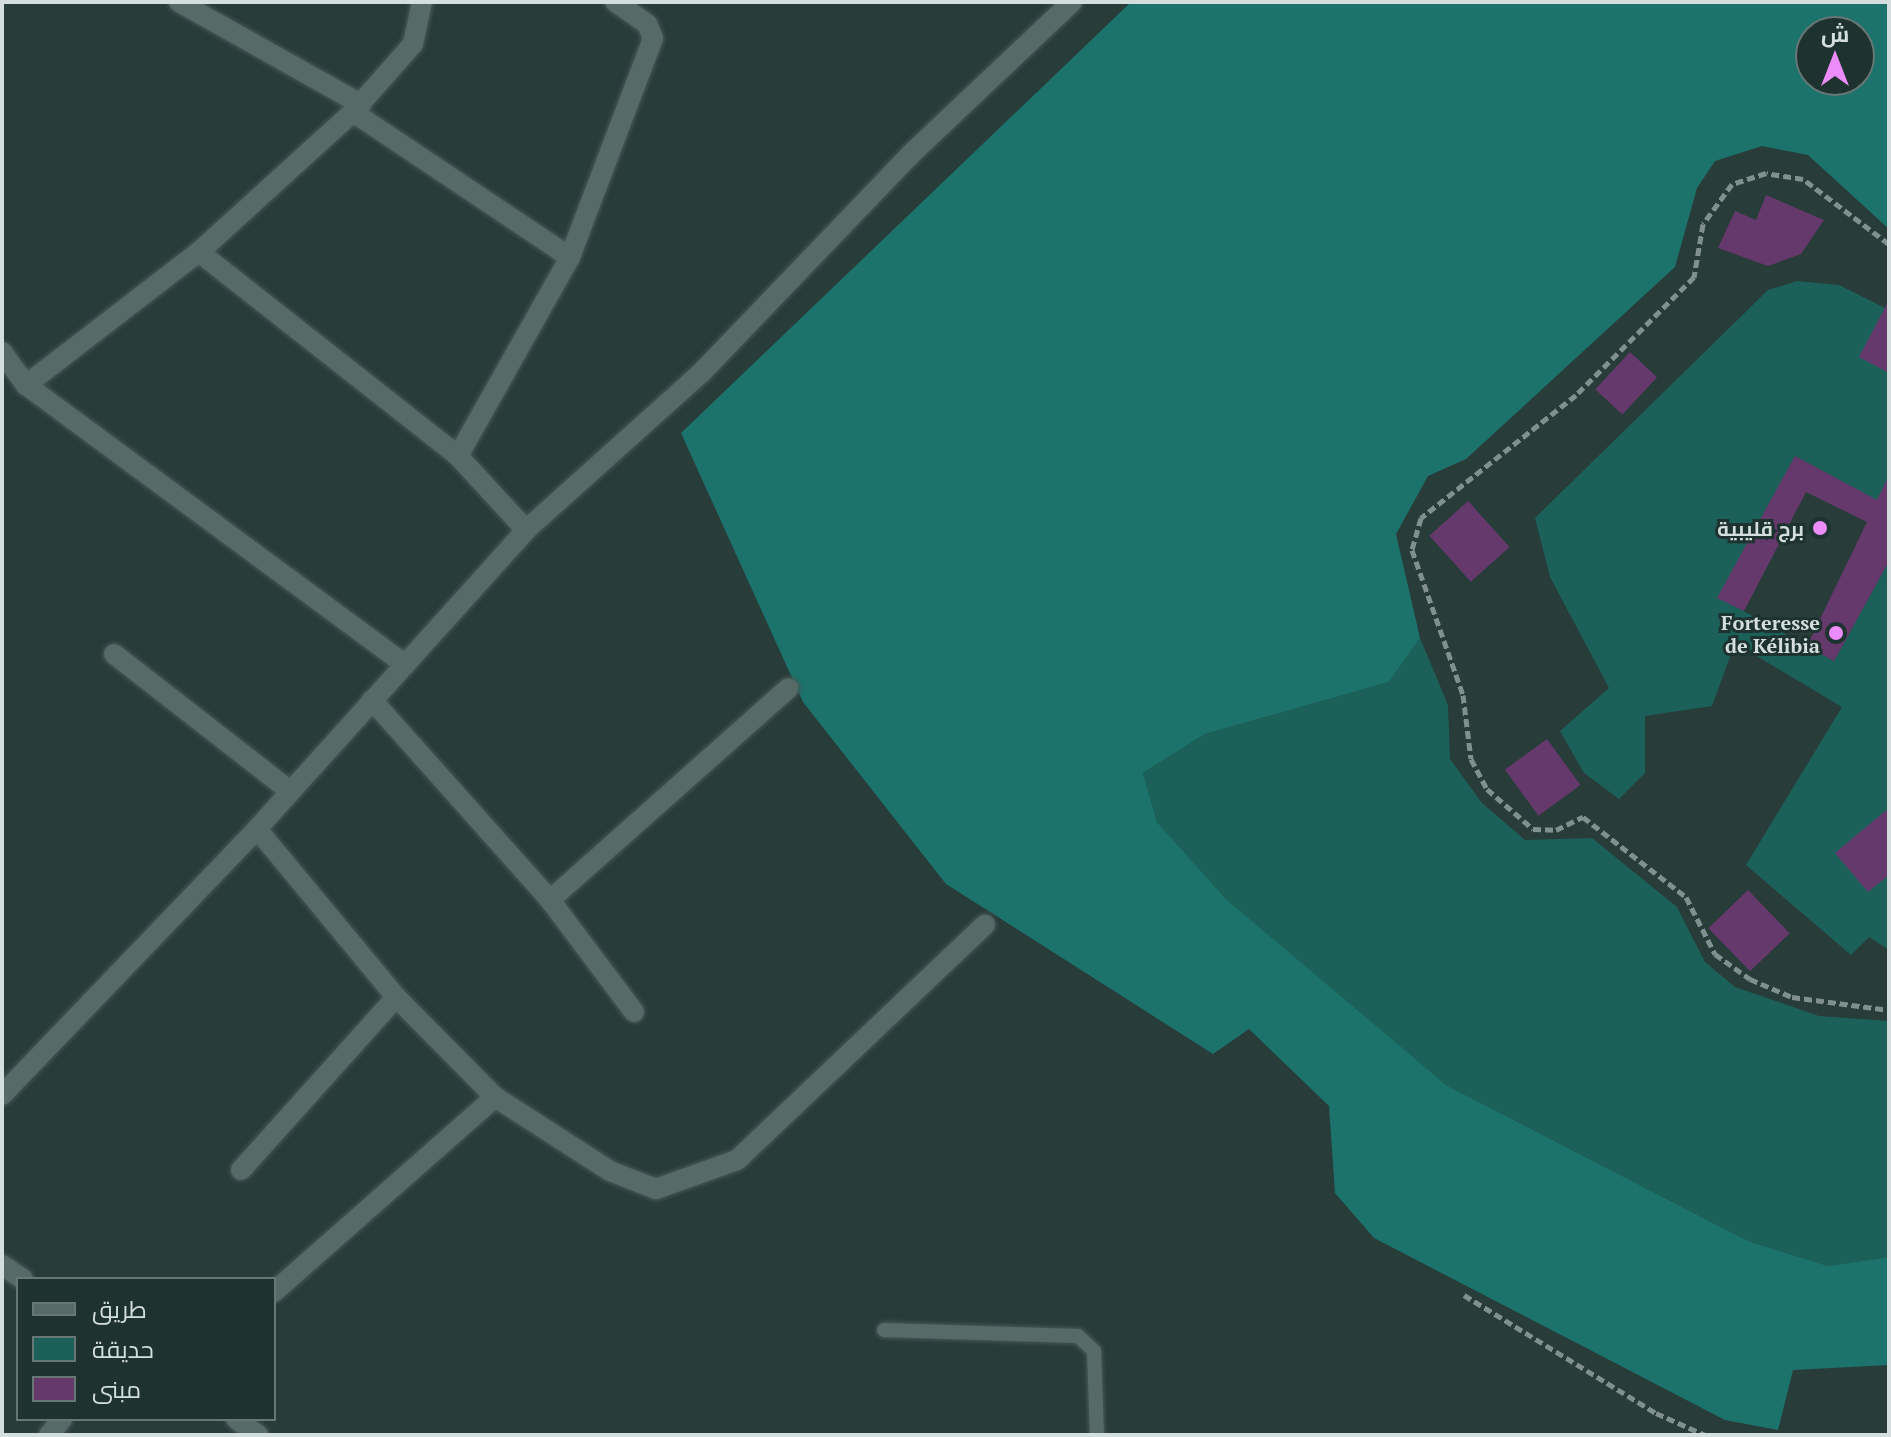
<!DOCTYPE html>
<html>
<head>
<meta charset="utf-8">
<style>
  body { margin:0 }
  #map { position:relative; width:1891px; height:1437px; overflow:hidden; background:#283c3a; font-family:"PT Serif",Cairo,serif }
  div>[style] { position:absolute }
  [style*='--x'] { left:calc(var(--x)*1px); top:calc(var(--y)*1px); width:calc(var(--w)*1px); rotate:calc(var(--a)*1deg) }
  .green>* { inset:0; background:#1c605a }
  .forest>* { inset:0; background:#1c736c }
  .building>* { inset:0; background:#66396d; transform-origin:0 0 }
  .path>* { height:5px; margin-top:-2.5px; transform-origin:0; background:repeating-linear-gradient(90deg,#80908e 0 8px,transparent 0 12px) }
  .roads { filter:drop-shadow(0 0 2px #475756) drop-shadow(0 0 2px #475756) }
  .lane>* { height:14px; margin:-7px; padding:0 7px; transform-origin:7px; border-radius:7px; background:#566b68 }
  .street>* { height:20px; margin:-10px; padding:0 10px; transform-origin:10px; border-radius:10px; background:#566b68 }
  .secondary>* { height:20px; margin:-10px; padding:0 10px; transform-origin:10px; border-radius:10px; background:#566b68 }
  .dots>* { width:22px; height:22px; translate:-50% -50%; box-sizing:border-box; border:4px solid #1e322f; border-radius:50% }
  span { translate:-50% -50%; white-space:nowrap; text-align:center; line-height:1.15; -webkit-text-stroke:6px #1e322f; paint-order:stroke }
  .poi-label { font-size:20px; color:#d3dedd; font-weight:700 }
  .right { translate:-100% -50%; text-align:right }
  .frame { position:absolute; inset:0; border:4px solid #d3dedd; pointer-events:none }
  .legend { position:absolute; left:16px; top:1277px; width:260px; height:144px; box-sizing:border-box; background:#1e322f; border:2px solid #667775; margin:0; padding:10px 14px; list-style:none; font-size:24px; color:#d3dedd }
  .legend li { display:flex; align-items:center; gap:16px; height:40px }
  .legend b { width:40px; border:2px solid #667775 }
  .north { position:absolute; left:1795px; top:16px; width:80px; height:80px; box-sizing:border-box; background:#1e322f; border:2px solid #667775; border-radius:50%; rotate:0deg; font-size:22px; font-weight:700; line-height:32px; text-align:center; color:#d3dedd }
  .north::after { content:''; display:block; margin:auto; width:28px; height:36px; background:#ec8cfb; clip-path:polygon(50% 0,100% 100%,50% 72%,0 100%) }
</style>
</head>
<body>
<div id="map">
  <div class="green">
    <div style="clip-path:polygon(1797px 281px,1839px 285px,1889px 310px,1889px 507px,1795px 456px,1718px 597px,1834px 661px,1889px 561px,1889px 950px,1869px 937px,1851px 955px,1746px 865px,1842px 707px,1735px 643px,1712px 706px,1645px 716px,1645px 773px,1619px 799px,1584px 773px,1560px 731px,1609px 688px,1550px 577px,1535px 518px,1768px 290px)"></div>
    <div style="clip-path:polygon(1420px 638px,1448px 705px,1450px 759px,1482px 803px,1525px 840px,1592px 838px,1677px 907px,1705px 962px,1735px 987px,1819px 1016px,1889px 1021px,1889px 1257px,1828px 1266px,1748px 1241px,1446px 1085px,1338px 1001px,1228px 901px,1157px 822px,1143px 773px,1205px 734px,1389px 682px)"></div>
  </div>
  <div class="forest">
    <div style="clip-path:polygon(evenodd,1131px 2px,1889px 2px,1889px 229px,1808px 155px,1762px 146px,1715px 161px,1697px 188px,1675px 267px,1466px 459px,1428px 476px,1396px 534px,1420px 638px,1389px 682px,1205px 734px,1143px 773px,1157px 822px,1228px 901px,1446px 1085px,1748px 1241px,1828px 1266px,1889px 1257px,1889px 1365px,1793px 1370px,1778px 1430px,1725px 1420px,1374px 1238px,1335px 1193px,1329px 1106px,1249px 1029px,1213px 1054px,946px 884px,803px 702px,681px 433px,1131px 2px,1811px 32px,1859px 32px,1859px 80px,1811px 80px,1811px 32px)"></div>
  </div>
  <div class="building">
    <div style="clip-path:polygon(1766px 195px,1824px 220px,1801px 254px,1768px 266px,1718px 248px,1735px 211px,1756px 220px)"></div>
    <div style="clip-path:polygon(1889px 300px,1889px 373px,1859px 357px)"></div>
    <div style="left:1630px;top:352px;width:37px;height:51px;rotate:43deg"></div>
    <div style="clip-path:polygon(1795px 456px,1877px 500px,1889px 475px,1889px 561px,1834px 661px,1807px 646px,1867px 522px,1806px 492px,1744px 611px,1717px 598px)"></div>
    <div style="left:1468px;top:501px;width:62px;height:52px;rotate:48deg"></div>
    <div style="left:1547px;top:739px;width:57px;height:52px;rotate:54deg"></div>
    <div style="clip-path:polygon(1889px 808px,1889px 875px,1868px 892px,1835px 853px)"></div>
    <div style="left:1748px;top:890px;width:60px;height:55px;rotate:46deg"></div>
  </div>
  <div class="path">
    <div style="--x:1889;--y:244;--w:108;--a:-142.9"></div>
    <div style="--x:1803;--y:179;--w:37;--a:-171"></div>
    <div style="--x:1766;--y:173;--w:36;--a:162"></div>
    <div style="--x:1732;--y:184;--w:49;--a:125.9"></div>
    <div style="--x:1703;--y:224;--w:54;--a:99.6"></div>
    <div style="--x:1694;--y:277;--w:167;--a:135"></div>
    <div style="--x:1576;--y:395;--w:198;--a:141.6"></div>
    <div style="--x:1421;--y:518;--w:33;--a:106"></div>
    <div style="--x:1412;--y:550;--w:154;--a:70.6"></div>
    <div style="--x:1463;--y:695;--w:64;--a:82.9"></div>
    <div style="--x:1471;--y:759;--w:34;--a:62"></div>
    <div style="--x:1487;--y:789;--w:61;--a:41"></div>
    <div style="--x:1533;--y:829;--w:23;--a:2"></div>
    <div style="--x:1556;--y:830;--w:30;--a:-26"></div>
    <div style="--x:1583;--y:817;--w:130;--a:37.8"></div>
    <div style="--x:1686;--y:897;--w:64;--a:63"></div>
    <div style="--x:1715;--y:954;--w:43;--a:35.5"></div>
    <div style="--x:1750;--y:979;--w:46;--a:23.2"></div>
    <div style="--x:1792;--y:997;--w:98;--a:7.6"></div>
    <div style="--x:1464;--y:1295;--w:225;--a:31.6"></div>
    <div style="--x:1656;--y:1413;--w:54;--a:24.2"></div>
  </div>
  <div class="roads">
    <div class="lane">
      <div style="--x:884;--y:1330;--w:194;--a:1.8"></div>
      <div style="--x:1078;--y:1336;--w:22;--a:43"></div>
      <div style="--x:1094;--y:1351;--w:84;--a:88"></div>
    </div>
    <div class="street">
      <div style="--x:179;--y:2;--w:209;--a:29.3"></div>
      <div style="--x:353;--y:112;--w:261;--a:33.8"></div>
      <div style="--x:199;--y:252;--w:330;--a:38.2"></div>
      <div style="--x:458;--y:456;--w:100;--a:47.4"></div>
      <div style="--x:2;--y:352;--w:41;--a:54"></div>
      <div style="--x:26;--y:385;--w:471;--a:36.4"></div>
      <div style="--x:26;--y:385;--w:218;--a:-37.6"></div>
      <div style="--x:199;--y:252;--w:208;--a:-42.3"></div>
      <div style="--x:353;--y:112;--w:91;--a:-48.6"></div>
      <div style="--x:413;--y:44;--w:43;--a:-77.9"></div>
      <div style="--x:458;--y:456;--w:228;--a:-60.6"></div>
      <div style="--x:570;--y:257;--w:234;--a:-69.2"></div>
      <div style="--x:653;--y:38;--w:15;--a:-113"></div>
      <div style="--x:647;--y:24;--w:39;--a:-145"></div>
      <div style="--x:114;--y:654;--w:223;--a:37.9"></div>
      <div style="--x:372;--y:700;--w:268;--a:48.3"></div>
      <div style="--x:550;--y:900;--w:140;--a:53.1"></div>
      <div style="--x:257;--y:829;--w:218;--a:50.4"></div>
      <div style="--x:396;--y:997;--w:141;--a:45.3"></div>
      <div style="--x:495;--y:1097;--w:137;--a:32.8"></div>
      <div style="--x:610;--y:1171;--w:49;--a:21.4"></div>
      <div style="--x:656;--y:1189;--w:86;--a:-19.7"></div>
      <div style="--x:737;--y:1160;--w:342;--a:-43.5"></div>
      <div style="--x:550;--y:900;--w:319;--a:-41.6"></div>
      <div style="--x:2;--y:1095;--w:368;--a:-46.2"></div>
      <div style="--x:257;--y:829;--w:402;--a:-48"></div>
      <div style="--x:526;--y:530;--w:235;--a:-41.9"></div>
      <div style="--x:701;--y:373;--w:302;--a:-46.2"></div>
      <div style="--x:910;--y:155;--w:223;--a:-43.4"></div>
      <div style="--x:241;--y:1170;--w:232;--a:-48.1"></div>
      <div style="--x:274;--y:1292;--w:295;--a:-41.4"></div>
      <div style="--x:49;--y:1435;--w:21;--a:-51"></div>
    </div>
    <div class="secondary">
      <div style="--x:2;--y:1265;--w:25;--a:34"></div>
      <div style="--x:236;--y:1419;--w:27;--a:36"></div>
    </div>
  </div>
  <div class="dots">
    <div style="left:1820px;top:528px;background:#ec8cfb"></div>
    <div style="left:1836px;top:633px;background:#ec8cfb"></div>
  </div>
  <div class="poi-label">
    <span class="right" style="left:1804px;top:528px">برج قليبية</span>
    <span class="right" style="left:1820px;top:634px">Forteresse<br>de Kélibia</span>
  </div>
  <div class="frame"></div>
  <ul class="legend">
  <li><b style="height:10px;background:#566b68"></b>طريق</li>
  <li><b style="height:22px;background:#1c605a"></b>حديقة</li>
  <li><b style="height:22px;background:#66396d"></b>مبنى</li>
  </ul>
  <div class="north">ش</div>
</div>
</body>
</html>
